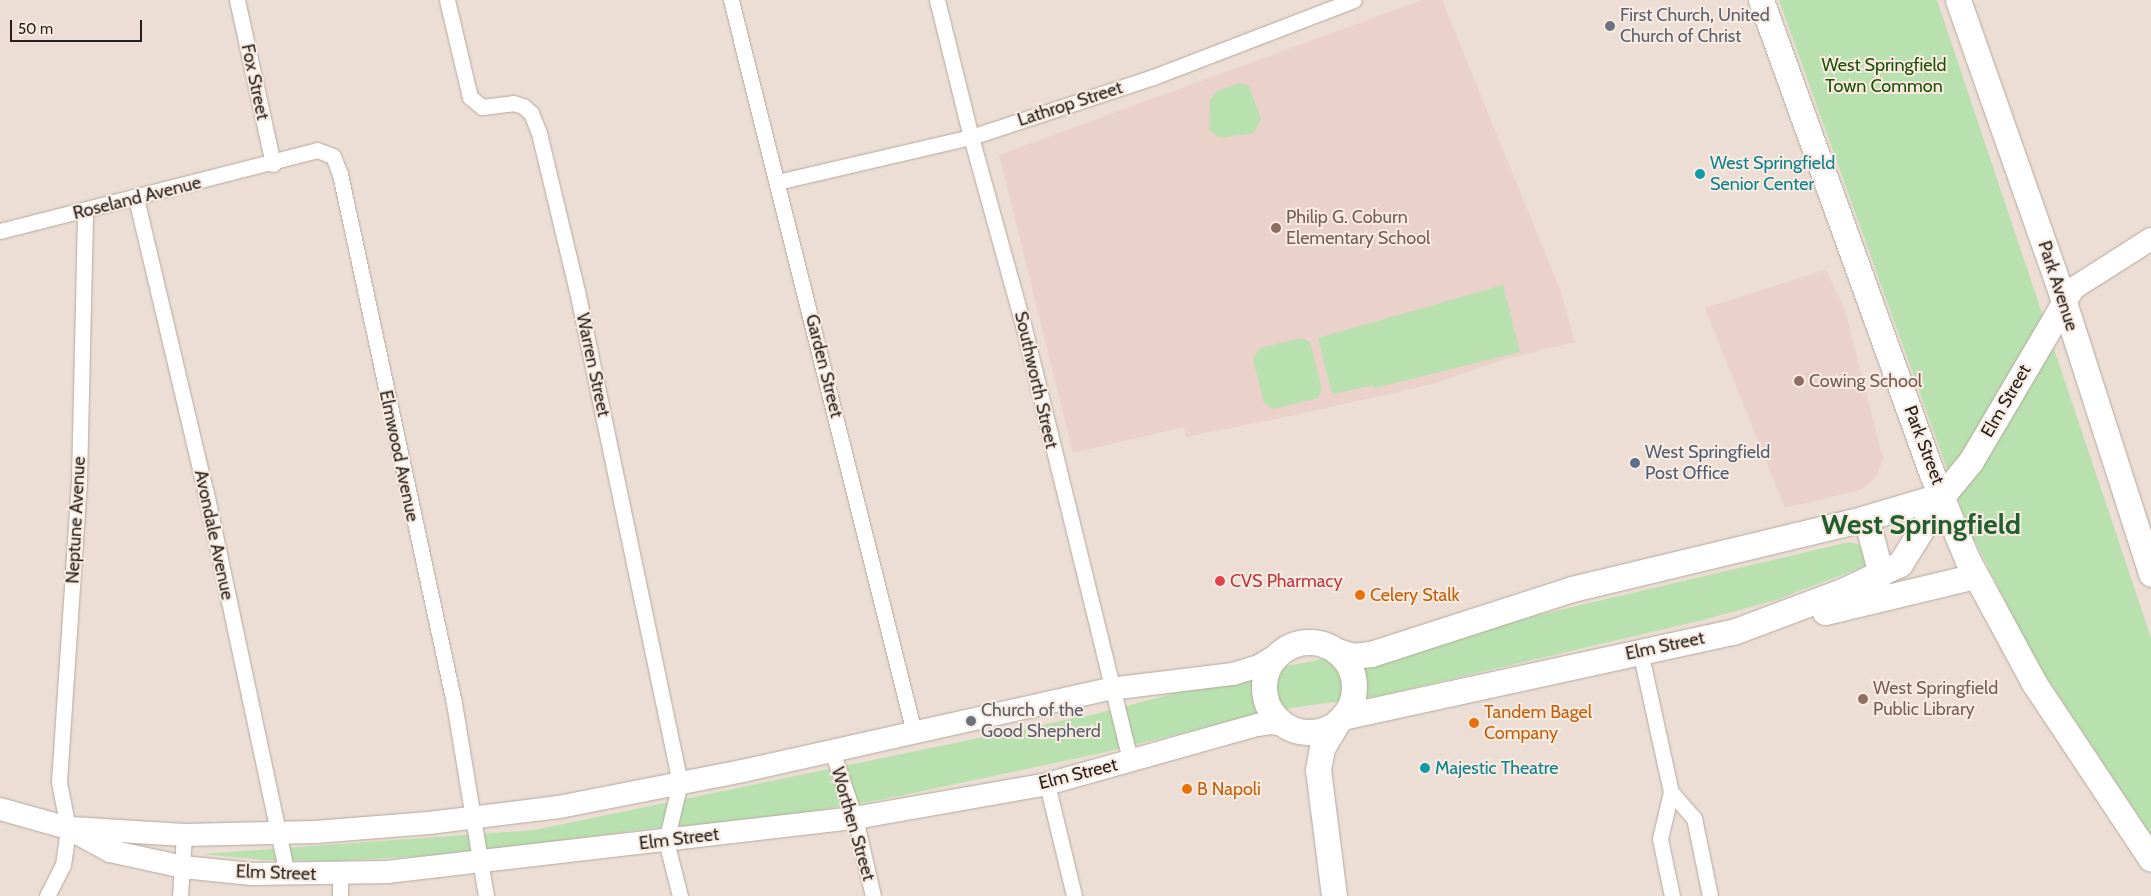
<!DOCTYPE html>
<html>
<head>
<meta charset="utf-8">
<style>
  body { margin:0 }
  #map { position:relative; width:2151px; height:896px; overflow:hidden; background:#ecded4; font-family:Cabin,sans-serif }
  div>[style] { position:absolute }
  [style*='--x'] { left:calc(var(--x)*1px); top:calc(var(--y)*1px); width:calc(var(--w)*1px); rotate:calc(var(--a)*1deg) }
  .education>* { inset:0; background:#ead1ca }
  .green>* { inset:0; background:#b9e0af }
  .roads { filter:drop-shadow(0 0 1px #b5a89e) drop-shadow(0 0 1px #b5a89e) }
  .minor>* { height:15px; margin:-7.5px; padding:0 7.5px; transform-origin:7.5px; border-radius:7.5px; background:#fff }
  .secondary>* { height:22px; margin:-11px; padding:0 11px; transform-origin:11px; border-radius:11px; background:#fff }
  .primary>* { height:25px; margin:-12.5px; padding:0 12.5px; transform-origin:12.5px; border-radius:12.5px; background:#fff }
  .primary>.ring { margin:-12.5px; padding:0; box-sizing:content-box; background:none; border:25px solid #fff; border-radius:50% }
  .dots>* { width:14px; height:14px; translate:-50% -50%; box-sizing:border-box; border:2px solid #f9ebe1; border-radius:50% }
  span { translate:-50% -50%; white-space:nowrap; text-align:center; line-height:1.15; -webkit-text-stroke:4px #f9ebe1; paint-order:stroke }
  .worship-label { font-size:18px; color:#5b616d }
  .left { translate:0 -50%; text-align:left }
  .park-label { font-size:18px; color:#195104 }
  .street-label { font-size:18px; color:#241f1c }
  .culture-label { font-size:18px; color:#0d838f }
  .education-label { font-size:18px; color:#785e54 }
  .service-label { font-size:18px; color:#4e5e75 }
  .health-label { font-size:18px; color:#be3a42 }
  .food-label { font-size:18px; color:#c56008 }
  .town-label { font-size:28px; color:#225f2e; font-weight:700 }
  .scale { position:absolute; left:10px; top:20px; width:132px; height:22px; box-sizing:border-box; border:2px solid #241f1c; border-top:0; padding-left:6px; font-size:15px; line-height:18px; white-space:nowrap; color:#241f1c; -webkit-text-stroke:4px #f9ebe1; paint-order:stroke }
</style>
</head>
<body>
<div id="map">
  <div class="education">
    <div style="clip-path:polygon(1422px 0,1442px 0,1561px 292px,1575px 342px,1508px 358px,1432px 384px,1291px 416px,1186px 437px,1184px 427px,1073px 453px,999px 155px)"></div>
    <div style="clip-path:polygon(1826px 270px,1845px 310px,1883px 459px,1876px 477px,1860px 490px,1785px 508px,1705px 308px)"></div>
  </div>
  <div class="green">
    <div style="clip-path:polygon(1779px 0,1937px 0,2151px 638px,2151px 835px,2035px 660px,1968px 527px)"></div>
    <div style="clip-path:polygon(1240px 83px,1249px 86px,1261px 119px,1254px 133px,1220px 138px,1209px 130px,1210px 100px,1216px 92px)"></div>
    <div style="clip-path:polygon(1503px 285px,1520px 352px,1374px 388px,1373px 385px,1332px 394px,1318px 338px)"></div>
    <div style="clip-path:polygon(1301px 338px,1310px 342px,1322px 389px,1318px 398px,1273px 409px,1264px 403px,1253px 359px,1260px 348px)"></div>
    <div style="clip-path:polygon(1849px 542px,1864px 546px,1869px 559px,1865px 566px,1776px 600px,1703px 620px,1383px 695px,1270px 711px,1106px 752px,885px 799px,761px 820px,655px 828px,455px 854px,336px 861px,265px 860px,202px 854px,534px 830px,1095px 714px,1266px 670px,1484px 628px)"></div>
  </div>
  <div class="roads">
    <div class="minor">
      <div style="--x:237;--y:0;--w:168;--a:77.6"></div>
      <div style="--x:447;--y:0;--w:100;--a:76.7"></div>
      <div style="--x:470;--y:97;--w:16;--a:40"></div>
      <div style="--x:482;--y:107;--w:31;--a:-7"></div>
      <div style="--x:513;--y:103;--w:10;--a:17"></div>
      <div style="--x:523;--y:106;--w:11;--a:41"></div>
      <div style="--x:531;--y:113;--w:22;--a:68"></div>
      <div style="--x:539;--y:133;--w:163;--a:76.5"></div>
      <div style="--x:577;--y:291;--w:503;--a:78.18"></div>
      <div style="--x:680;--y:783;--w:60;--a:103.6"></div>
      <div style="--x:666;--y:841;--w:57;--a:75.7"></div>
      <div style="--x:731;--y:0;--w:755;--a:75.98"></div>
      <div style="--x:937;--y:0;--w:141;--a:76.1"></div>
      <div style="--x:971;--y:137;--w:194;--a:74.5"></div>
      <div style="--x:1023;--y:324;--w:450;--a:76.2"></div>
      <div style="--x:777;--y:182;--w:199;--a:-13.1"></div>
      <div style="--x:971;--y:137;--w:192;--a:-18.2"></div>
      <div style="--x:1153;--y:77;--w:215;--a:-21"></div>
      <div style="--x:136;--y:198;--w:303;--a:76.7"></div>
      <div style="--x:206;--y:493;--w:390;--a:78"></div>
      <div style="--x:0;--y:231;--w:327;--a:-14.3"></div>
      <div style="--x:317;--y:150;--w:17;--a:21"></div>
      <div style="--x:333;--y:156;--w:19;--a:69"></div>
      <div style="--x:340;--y:174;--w:541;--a:77.84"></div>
      <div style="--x:454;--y:703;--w:196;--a:80.6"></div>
      <div style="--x:1640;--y:651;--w:144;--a:77.6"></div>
      <div style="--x:1671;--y:792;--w:48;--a:103.2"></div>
      <div style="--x:1660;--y:839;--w:58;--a:78.1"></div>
      <div style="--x:832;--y:751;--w:71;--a:71.1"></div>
      <div style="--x:855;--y:818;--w:80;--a:77"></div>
      <div style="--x:1047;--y:784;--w:115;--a:76.4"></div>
      <div style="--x:1671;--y:792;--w:35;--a:49"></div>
      <div style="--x:1694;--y:818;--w:80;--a:78.4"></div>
      <div style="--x:47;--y:896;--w:35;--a:-63"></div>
      <div style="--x:63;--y:865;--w:37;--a:-82"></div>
      <div style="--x:68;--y:828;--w:47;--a:-101.1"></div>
      <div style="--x:59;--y:782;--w:303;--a:-86.2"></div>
      <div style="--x:79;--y:480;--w:270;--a:-88.7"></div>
      <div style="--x:180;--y:896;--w:61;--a:-86.2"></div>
      <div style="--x:340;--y:896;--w:22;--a:-90"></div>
    </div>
    <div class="secondary">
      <div style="--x:2064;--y:303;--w:18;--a:-56"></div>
      <div style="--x:2074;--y:288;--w:91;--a:-32.5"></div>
      <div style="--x:0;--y:809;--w:71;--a:15.6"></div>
      <div style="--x:68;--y:828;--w:48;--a:28.7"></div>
      <div style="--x:110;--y:851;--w:75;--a:12.4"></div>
      <div style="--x:183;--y:867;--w:69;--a:5.8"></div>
      <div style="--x:252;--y:874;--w:135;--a:-0.8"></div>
      <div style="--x:387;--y:872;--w:471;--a:-6.6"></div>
      <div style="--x:855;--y:818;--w:195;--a:-10"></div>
      <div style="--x:1047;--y:784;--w:218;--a:-15.7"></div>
      <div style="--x:1257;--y:725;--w:15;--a:-8"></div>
      <div style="--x:1272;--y:723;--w:15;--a:11"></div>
      <div style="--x:71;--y:828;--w:113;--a:3.5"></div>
      <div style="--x:184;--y:835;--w:131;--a:-1.3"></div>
      <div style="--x:315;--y:832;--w:114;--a:-4.5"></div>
      <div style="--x:429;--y:823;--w:131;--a:-7"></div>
      <div style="--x:559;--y:807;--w:187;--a:-11.1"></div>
      <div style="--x:742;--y:771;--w:377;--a:-12.6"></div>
      <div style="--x:1110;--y:689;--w:124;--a:-7"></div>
      <div style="--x:1233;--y:674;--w:27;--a:-17"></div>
      <div style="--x:1259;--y:666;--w:17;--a:-31"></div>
    </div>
    <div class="primary">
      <div style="--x:1761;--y:0;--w:504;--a:70.16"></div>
      <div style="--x:1932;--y:474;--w:92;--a:67.6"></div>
      <div style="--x:1967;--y:559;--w:141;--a:61.6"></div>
      <div style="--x:2034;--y:683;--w:211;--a:56.4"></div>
      <div style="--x:1958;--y:0;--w:314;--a:70.6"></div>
      <div style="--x:2062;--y:296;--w:292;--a:72.2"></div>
      <div style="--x:1866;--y:518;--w:58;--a:75"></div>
      <div style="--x:1825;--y:612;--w:154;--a:-13.5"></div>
      <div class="ring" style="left:1264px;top:642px;width:65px;height:65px"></div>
      <div style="--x:1337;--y:651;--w:16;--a:18"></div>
      <div style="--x:1352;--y:656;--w:19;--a:-6"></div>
      <div style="--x:1371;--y:654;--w:211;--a:-17.9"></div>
      <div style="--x:1572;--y:589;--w:288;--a:-13.5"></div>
      <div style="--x:1852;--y:522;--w:95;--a:-16.5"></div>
      <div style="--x:1342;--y:717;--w:400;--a:-12.3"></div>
      <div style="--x:1733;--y:632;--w:116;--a:-20.6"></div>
      <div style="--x:1842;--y:591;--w:64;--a:-25"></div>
      <div style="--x:1900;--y:564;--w:81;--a:-58.1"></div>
      <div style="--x:1943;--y:495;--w:44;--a:-50.5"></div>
      <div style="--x:1971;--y:461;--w:183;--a:-59.5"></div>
      <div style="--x:1334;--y:896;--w:127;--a:-97.2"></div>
      <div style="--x:1318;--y:770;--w:22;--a:-80"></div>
      <div style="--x:1322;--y:748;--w:29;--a:-59"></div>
    </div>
  </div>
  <div class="dots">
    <div style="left:1610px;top:26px;background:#6b7280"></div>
    <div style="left:1700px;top:174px;background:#0f9aa8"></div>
    <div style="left:1276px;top:228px;background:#8d6e63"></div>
    <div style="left:1799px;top:381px;background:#8d6e63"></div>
    <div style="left:1635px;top:463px;background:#5c6f8a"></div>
    <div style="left:1220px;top:581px;background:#e0444e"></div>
    <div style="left:1360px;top:595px;background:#e8710a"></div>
    <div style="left:1863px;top:699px;background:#8d6e63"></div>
    <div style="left:971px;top:721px;background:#6b7280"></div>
    <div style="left:1474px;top:723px;background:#e8710a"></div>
    <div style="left:1425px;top:768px;background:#0f9aa8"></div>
    <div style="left:1187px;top:789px;background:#e8710a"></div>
  </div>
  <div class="worship-label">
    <span class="left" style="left:1620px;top:26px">First Church, United<br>Church of Christ</span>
    <span class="left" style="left:981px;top:721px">Church of the<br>Good Shepherd</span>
  </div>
  <div class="park-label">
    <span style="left:1884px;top:76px">West Springfield<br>Town Common</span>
  </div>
  <div class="street-label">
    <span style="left:255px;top:82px;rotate:78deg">Fox Street</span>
    <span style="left:1070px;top:104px;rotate:-18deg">Lathrop Street</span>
    <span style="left:137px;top:198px;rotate:-14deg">Roseland Avenue</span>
    <span style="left:2058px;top:286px;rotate:72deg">Park Avenue</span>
    <span style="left:593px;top:365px;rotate:78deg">Warren Street</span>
    <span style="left:824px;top:366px;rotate:76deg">Garden Street</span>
    <span style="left:1036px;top:380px;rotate:77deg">Southworth Street</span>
    <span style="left:2006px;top:401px;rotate:-60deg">Elm Street</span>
    <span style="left:1924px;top:445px;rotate:69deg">Park Street</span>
    <span style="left:399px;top:456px;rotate:78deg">Elmwood Avenue</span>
    <span style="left:76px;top:520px;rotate:-87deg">Neptune Avenue</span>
    <span style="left:214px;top:535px;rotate:78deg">Avondale Avenue</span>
    <span style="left:1665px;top:646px;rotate:-12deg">Elm Street</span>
    <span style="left:1078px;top:774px;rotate:-14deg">Elm Street</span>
    <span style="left:853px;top:824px;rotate:74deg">Worthen Street</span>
    <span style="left:679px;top:839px;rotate:-7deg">Elm Street</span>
    <span style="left:276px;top:873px;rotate:2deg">Elm Street</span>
  </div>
  <div class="culture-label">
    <span class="left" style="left:1710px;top:174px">West Springfield<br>Senior Center</span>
    <span class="left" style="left:1435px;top:768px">Majestic Theatre</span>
  </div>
  <div class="education-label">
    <span class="left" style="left:1286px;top:228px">Philip G. Coburn<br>Elementary School</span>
    <span class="left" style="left:1809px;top:381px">Cowing School</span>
    <span class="left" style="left:1873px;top:699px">West Springfield<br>Public Library</span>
  </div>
  <div class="service-label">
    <span class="left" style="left:1645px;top:463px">West Springfield<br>Post Office</span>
  </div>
  <div class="health-label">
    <span class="left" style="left:1230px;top:581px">CVS Pharmacy</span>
  </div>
  <div class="food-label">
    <span class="left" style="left:1370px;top:595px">Celery Stalk</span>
    <span class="left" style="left:1484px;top:723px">Tandem Bagel<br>Company</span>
    <span class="left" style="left:1197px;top:789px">B Napoli</span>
  </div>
  <div class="town-label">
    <span style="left:1921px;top:524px">West Springfield</span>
  </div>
  <div class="scale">50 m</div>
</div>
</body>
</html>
